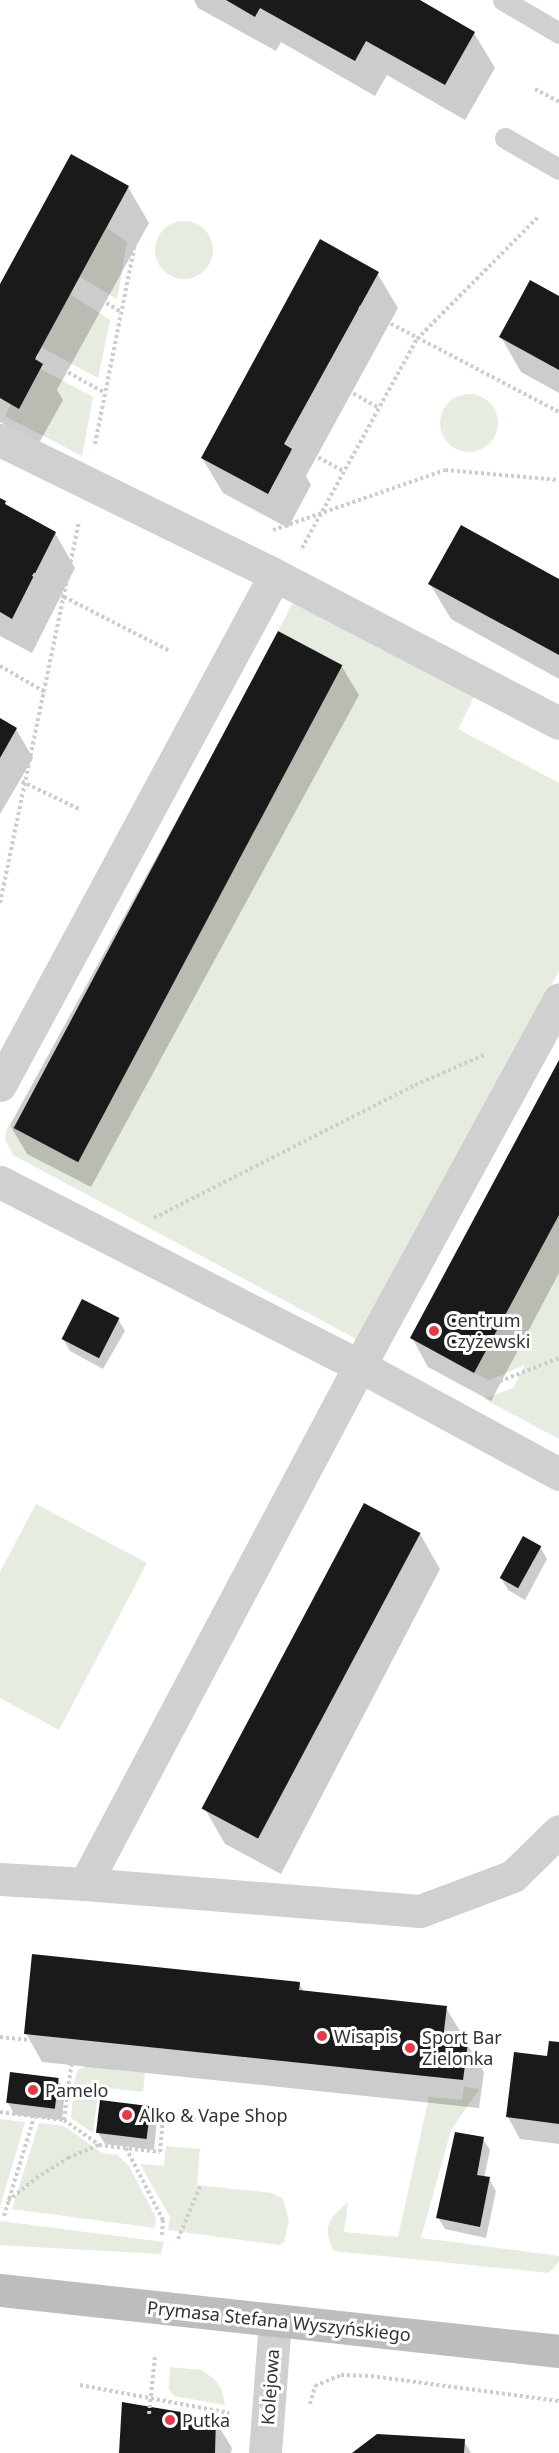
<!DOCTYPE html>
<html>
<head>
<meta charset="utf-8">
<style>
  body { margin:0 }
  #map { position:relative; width:559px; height:2453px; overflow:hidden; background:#fff; font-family:"Noto Sans",sans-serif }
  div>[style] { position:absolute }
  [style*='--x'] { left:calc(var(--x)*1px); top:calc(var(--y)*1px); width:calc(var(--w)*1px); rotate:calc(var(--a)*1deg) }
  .green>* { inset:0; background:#e6ecdf }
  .round { border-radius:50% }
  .shadow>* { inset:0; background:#0003 }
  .building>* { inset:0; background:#1a1a1a; transform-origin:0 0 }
  .path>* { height:4px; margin-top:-2px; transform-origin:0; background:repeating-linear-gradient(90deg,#cdcdcd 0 3px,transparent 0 6px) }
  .service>* { height:21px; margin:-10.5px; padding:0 10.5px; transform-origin:10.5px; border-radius:10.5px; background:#d0d0d0 }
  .minor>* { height:33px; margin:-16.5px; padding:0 16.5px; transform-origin:16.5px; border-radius:16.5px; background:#d0d0d0 }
  .tertiary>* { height:33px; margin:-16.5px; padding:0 16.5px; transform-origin:16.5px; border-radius:16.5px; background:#d0d0d0 }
  .secondary>* { height:33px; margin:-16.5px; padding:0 16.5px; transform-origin:16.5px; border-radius:16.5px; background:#bdbdbd }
  .dots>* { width:16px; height:16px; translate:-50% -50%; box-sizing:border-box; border:3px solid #fff; border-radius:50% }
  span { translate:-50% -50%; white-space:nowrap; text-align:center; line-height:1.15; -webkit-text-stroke:6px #fff; paint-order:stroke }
  .poi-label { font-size:18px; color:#333 }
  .left { translate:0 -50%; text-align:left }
  .street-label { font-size:18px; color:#333 }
</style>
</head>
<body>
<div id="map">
  <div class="green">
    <div class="round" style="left:155px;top:221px;width:58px;height:58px"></div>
    <div style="clip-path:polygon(107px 228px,127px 242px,117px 299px,80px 277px)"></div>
    <div style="clip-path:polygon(70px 294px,110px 320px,98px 378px,41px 347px)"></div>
    <div style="clip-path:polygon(41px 369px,93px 397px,82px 456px,5px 416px,11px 404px,19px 408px)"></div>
    <div class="round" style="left:440px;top:394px;width:58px;height:58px"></div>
    <div style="clip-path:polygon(295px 599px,475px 695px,458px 729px,559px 783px,559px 971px,362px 1342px,13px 1155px,5px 1139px,8px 1125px,75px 1159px,343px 666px,278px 631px)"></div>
    <div style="clip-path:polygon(559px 1215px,559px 1439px,484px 1399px,513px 1388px,525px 1365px,489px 1380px,474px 1373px)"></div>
    <div style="clip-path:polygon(36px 1504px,147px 1563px,59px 1730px,0 1698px,0 1572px)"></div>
    <div style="clip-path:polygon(86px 2066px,145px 2073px,143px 2092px,99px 2087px,93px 2133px,71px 2118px,75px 2077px,78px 2070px)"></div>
    <div style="clip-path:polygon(464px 2087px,479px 2089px,451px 2130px,421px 2238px,559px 2256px,559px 2261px,549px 2273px,333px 2251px,328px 2236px,328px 2227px,333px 2216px,348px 2202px,344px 2232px,398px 2237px,429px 2097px,462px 2100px)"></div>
    <div style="clip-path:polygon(0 2119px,25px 2122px,0 2207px)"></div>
    <div style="clip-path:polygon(39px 2123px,64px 2126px,102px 2153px,118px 2155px,129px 2166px,156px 2218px,155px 2228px,12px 2209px)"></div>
    <div style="clip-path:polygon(166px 2146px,200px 2149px,197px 2185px,272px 2193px,283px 2199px,289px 2221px,284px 2242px,279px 2245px,168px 2230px,170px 2217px,140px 2164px,164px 2166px)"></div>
    <div style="clip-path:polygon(0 2221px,164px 2242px,161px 2254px,0 2245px)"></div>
    <div style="clip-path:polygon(170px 2367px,202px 2370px,215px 2380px,222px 2390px,225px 2405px,174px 2396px,169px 2389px)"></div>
  </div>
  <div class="shadow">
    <div style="clip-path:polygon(194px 0,417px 0,474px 33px,495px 68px,465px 120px,387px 75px,375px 96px,281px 42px,276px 51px,198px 8px)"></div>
    <div style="clip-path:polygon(72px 156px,128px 187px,149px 223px,57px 390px,63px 400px,39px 443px,0 422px,0 288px)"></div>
    <div style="clip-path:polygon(377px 273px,398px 308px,306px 476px,311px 485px,288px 528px,223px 493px,202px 458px)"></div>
    <div style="clip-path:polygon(559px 298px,559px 393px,521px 372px,501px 337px)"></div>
    <div style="clip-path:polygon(0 501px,55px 533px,75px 568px,32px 653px,0 636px)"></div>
    <div style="clip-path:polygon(559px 581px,559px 679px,451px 619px,430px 584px)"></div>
    <div style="clip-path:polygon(279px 633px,342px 667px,359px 695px,91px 1187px,27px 1154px,10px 1125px)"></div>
    <div style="clip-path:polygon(0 720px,16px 729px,33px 758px,0 814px)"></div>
    <div style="clip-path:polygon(559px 1064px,559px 1273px,491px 1401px,428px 1367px,412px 1338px)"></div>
    <div style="clip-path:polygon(118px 1319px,125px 1331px,103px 1369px,70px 1351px,63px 1339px)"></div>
    <div style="clip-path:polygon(420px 1534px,440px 1569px,281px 1874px,225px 1844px,205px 1809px)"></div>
    <div style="clip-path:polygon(540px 1547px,547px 1559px,525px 1600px,508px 1590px,501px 1578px)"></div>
    <div style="clip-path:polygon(299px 1983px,304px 1992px,446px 2008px,463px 2036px,462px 2043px,467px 2044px,484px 2072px,479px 2108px,42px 2062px,26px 2033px)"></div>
    <div style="clip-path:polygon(559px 2044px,559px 2144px,520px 2139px,508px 2117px)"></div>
    <div style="clip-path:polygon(58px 2079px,65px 2091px,62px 2120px,15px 2115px,8px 2103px)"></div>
    <div style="clip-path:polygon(150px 2107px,157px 2119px,154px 2150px,105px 2144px,98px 2133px)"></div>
    <div style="clip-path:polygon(483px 2139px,490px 2150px,484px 2178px,489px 2179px,496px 2191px,486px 2238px,445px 2229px,438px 2217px)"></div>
    <div style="clip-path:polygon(215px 2420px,232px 2448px,231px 2453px,121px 2453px)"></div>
    <div style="clip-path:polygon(464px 2441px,471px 2453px,355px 2453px)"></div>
  </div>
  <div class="building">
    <div style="clip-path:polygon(226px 0,420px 0,475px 32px,445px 85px,366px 41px,355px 61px,260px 8px,255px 17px)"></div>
    <div style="clip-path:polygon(71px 154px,129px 186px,35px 359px,43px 364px,19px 409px,0 398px,0 284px)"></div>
    <div style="clip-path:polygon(320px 239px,379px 272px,284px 444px,292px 449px,268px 494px,201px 458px)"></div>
    <div style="clip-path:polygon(530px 280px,559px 296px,559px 370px,499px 337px)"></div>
    <div style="clip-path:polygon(0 498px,6px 501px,5px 504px,56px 532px,12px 619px,0 612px)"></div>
    <div style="clip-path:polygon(461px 525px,559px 579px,559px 655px,428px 584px)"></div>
    <div style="left:278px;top:631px;width:73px;height:563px;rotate:28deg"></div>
    <div style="clip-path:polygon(0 718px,17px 728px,0 758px)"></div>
    <div style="clip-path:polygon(559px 1060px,559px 1215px,474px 1373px,410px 1338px)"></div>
    <div style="left:82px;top:1299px;width:42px;height:45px;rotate:27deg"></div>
    <div style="left:364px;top:1503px;width:64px;height:346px;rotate:28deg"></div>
    <div style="left:523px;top:1536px;width:21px;height:48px;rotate:29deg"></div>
    <div style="clip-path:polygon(32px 1954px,300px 1982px,299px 1990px,447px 2006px,443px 2039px,468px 2042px,463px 2080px,24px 2034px)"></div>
    <div style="clip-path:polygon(549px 2041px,559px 2042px,559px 2124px,506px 2117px,514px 2052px,547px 2056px)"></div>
    <div style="left:10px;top:2072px;width:49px;height:31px;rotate:7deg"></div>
    <div style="left:100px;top:2100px;width:51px;height:33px;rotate:7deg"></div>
    <div style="clip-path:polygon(455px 2132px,484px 2137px,477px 2175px,490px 2177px,480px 2227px,436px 2218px)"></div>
    <div style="clip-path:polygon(122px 2402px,216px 2418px,215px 2453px,119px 2453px)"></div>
    <div style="clip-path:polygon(377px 2434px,465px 2439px,464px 2453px,352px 2453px)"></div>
  </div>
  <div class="path">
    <div style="--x:535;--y:89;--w:27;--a:28"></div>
    <div style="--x:76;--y:284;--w:53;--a:31.9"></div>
    <div style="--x:359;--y:307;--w:226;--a:27.7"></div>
    <div style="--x:37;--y:355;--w:78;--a:29.2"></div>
    <div style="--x:322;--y:376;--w:65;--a:29.3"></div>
    <div style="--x:287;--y:440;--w:64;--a:29"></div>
    <div style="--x:95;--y:444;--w:214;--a:-78.7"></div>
    <div style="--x:137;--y:234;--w:29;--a:-149"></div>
    <div style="--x:273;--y:530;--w:182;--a:-19.2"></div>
    <div style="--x:445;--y:470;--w:114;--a:5"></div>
    <div style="--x:302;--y:548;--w:239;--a:-61.2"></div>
    <div style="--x:417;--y:339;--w:172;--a:-45.2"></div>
    <div style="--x:33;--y:574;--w:39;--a:37"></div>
    <div style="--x:64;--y:597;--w:117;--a:27"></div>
    <div style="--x:0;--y:666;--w:52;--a:30"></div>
    <div style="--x:0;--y:771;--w:88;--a:25.7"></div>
    <div style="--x:0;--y:903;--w:389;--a:-78.3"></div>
    <div style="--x:154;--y:1218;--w:293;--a:-27"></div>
    <div style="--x:415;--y:1085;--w:75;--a:-23.5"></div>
    <div style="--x:483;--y:1388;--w:82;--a:-21.5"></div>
    <div style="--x:0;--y:2037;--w:425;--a:6.1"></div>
    <div style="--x:423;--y:2082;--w:12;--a:95"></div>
    <div style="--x:242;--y:2076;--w:19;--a:-81"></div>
    <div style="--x:0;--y:2112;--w:64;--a:7.1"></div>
    <div style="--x:64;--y:2120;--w:43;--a:35.5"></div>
    <div style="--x:99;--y:2145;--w:61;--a:6.5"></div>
    <div style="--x:160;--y:2152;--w:35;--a:-85"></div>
    <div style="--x:163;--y:2117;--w:44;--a:5.2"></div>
    <div style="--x:64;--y:2120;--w:76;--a:-82.4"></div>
    <div style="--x:126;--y:2148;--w:81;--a:62.8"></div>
    <div style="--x:163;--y:2220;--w:15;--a:94"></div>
    <div style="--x:8;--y:2201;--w:36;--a:-39"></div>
    <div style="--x:36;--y:2178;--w:38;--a:-32"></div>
    <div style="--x:68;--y:2158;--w:33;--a:-23"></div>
    <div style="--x:4;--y:2216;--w:103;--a:-73.1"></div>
    <div style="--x:178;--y:2239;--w:60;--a:-67.3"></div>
    <div style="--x:80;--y:2385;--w:152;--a:10.6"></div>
    <div style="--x:310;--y:2404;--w:19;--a:-74"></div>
    <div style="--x:315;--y:2386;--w:28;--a:-23"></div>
    <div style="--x:341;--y:2375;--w:30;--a:2"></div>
    <div style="--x:371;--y:2376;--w:190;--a:7.6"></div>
    <div style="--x:149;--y:2414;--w:57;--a:-84"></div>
  </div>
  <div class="service">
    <div style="--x:503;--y:0;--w:65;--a:30.5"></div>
    <div style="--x:505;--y:138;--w:62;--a:29.9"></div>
  </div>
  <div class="minor">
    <div style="--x:0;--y:440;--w:306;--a:26.1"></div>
    <div style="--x:275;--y:575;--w:320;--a:27.5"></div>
    <div style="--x:0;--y:1085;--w:579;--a:-61.67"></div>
    <div style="--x:0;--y:1182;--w:404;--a:27.1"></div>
    <div style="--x:360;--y:1366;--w:226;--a:28.5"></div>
    <div style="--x:0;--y:1879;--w:85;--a:3.4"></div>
    <div style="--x:85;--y:1884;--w:336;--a:4.6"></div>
    <div style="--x:420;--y:1911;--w:99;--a:-20.6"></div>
    <div style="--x:513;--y:1876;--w:64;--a:-44.4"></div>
    <div style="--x:85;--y:1884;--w:607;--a:-62.08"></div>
    <div style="--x:369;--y:1348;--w:397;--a:-61.4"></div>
  </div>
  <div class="tertiary">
    <div style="--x:265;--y:2453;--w:133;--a:-85.7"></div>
  </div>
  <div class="secondary">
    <div style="--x:0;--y:2290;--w:562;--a:6.23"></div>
  </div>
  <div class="dots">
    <div style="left:434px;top:1331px;background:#e63946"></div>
    <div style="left:322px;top:2036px;background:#e63946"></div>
    <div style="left:410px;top:2048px;background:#e63946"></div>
    <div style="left:33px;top:2090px;background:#e63946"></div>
    <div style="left:127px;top:2115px;background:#e63946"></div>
    <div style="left:170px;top:2420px;background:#e63946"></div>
  </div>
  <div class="poi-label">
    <span class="left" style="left:446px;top:1331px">Centrum<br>Czyżewski</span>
    <span class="left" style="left:334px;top:2036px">Wisapis</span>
    <span class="left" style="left:422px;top:2048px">Sport Bar<br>Zielonka</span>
    <span class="left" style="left:45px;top:2090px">Pamelo</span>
    <span class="left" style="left:139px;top:2115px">Alko &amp; Vape Shop</span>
    <span class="left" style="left:182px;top:2420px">Putka</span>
  </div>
  <div class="street-label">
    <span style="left:279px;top:2321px;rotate:6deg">Prymasa Stefana Wyszyńskiego</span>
    <span style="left:270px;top:2387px;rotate:-86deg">Kolejowa</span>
  </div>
</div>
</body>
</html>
